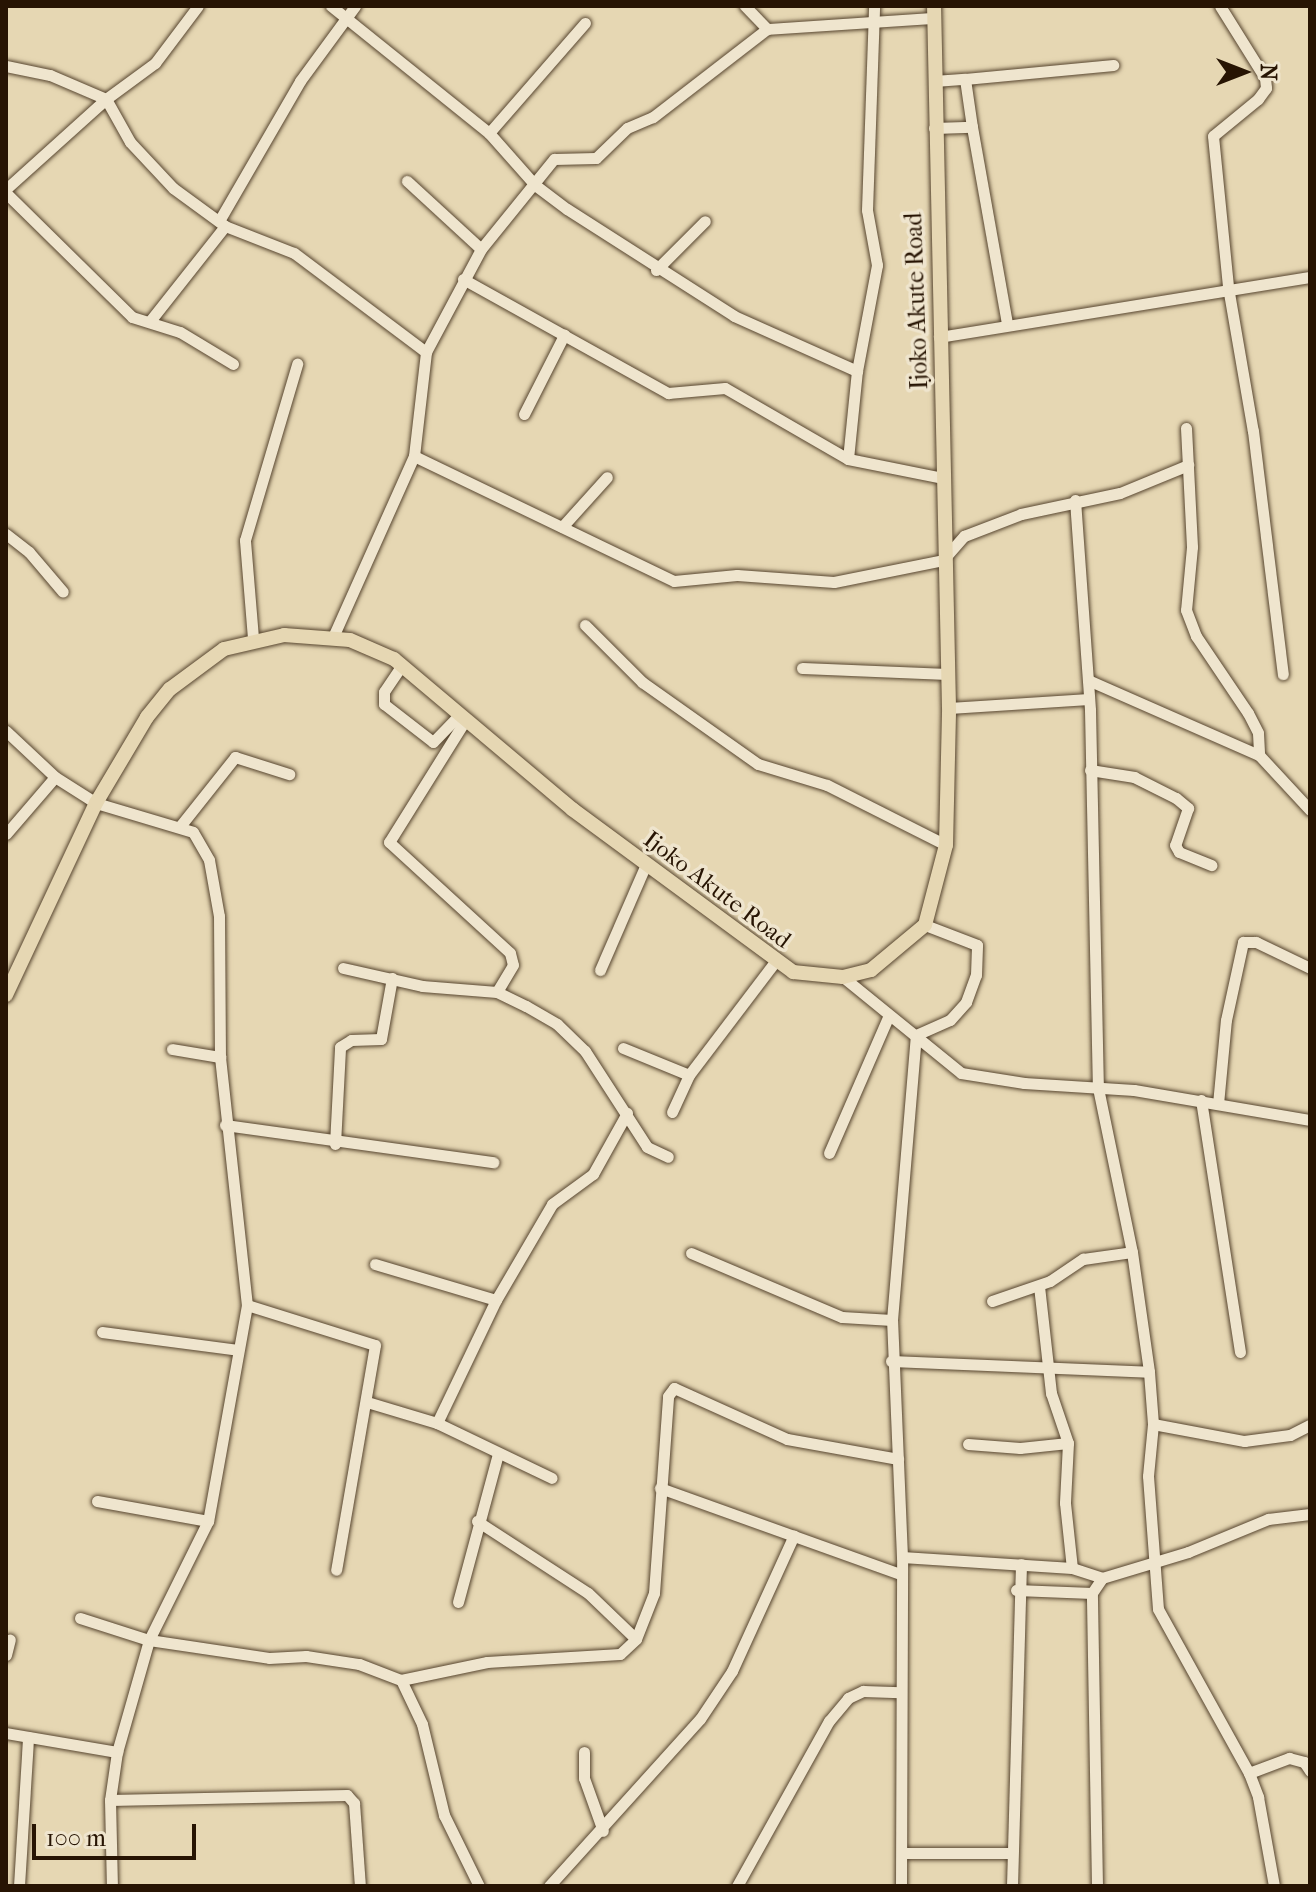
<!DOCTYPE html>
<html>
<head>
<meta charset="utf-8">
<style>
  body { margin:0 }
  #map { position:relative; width:1316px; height:1892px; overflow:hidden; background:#e6d7b3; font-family:"IM FELL French Canon",serif }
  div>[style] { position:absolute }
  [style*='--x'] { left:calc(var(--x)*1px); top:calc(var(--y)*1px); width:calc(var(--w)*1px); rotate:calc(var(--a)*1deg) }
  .roads { filter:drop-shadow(0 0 2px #57452f) drop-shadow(0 0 2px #57452f) }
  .minor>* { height:11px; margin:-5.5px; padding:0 5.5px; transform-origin:5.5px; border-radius:5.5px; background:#efe5ce }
  .major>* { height:14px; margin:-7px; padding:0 7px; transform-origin:7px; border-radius:7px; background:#e6d7b3 }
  span { translate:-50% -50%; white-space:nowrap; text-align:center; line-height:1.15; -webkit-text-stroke:7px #efe5ce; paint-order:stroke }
  .street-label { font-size:24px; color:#271403 }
  .frame { position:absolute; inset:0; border:8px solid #271403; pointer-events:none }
  .north { position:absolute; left:1204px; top:32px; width:80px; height:80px; -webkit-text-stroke:6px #efe5ce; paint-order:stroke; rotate:90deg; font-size:22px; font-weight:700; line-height:32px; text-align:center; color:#271403 }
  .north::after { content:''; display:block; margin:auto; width:28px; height:36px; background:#271403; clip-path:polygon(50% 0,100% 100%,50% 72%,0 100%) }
  .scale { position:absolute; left:32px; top:1824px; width:164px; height:36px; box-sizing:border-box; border:4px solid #271403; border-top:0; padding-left:10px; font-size:24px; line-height:28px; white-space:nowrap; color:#271403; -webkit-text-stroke:6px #efe5ce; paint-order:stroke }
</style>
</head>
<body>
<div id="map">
  <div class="roads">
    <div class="minor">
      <div style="--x:331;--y:6;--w:203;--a:38.8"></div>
      <div style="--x:489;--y:133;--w:69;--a:48.5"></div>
      <div style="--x:535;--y:185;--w:40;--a:37"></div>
      <div style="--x:567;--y:209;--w:198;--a:32.6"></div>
      <div style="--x:734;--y:316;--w:135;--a:24.1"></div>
      <div style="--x:745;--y:6;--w:32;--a:46"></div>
      <div style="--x:1220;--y:6;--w:85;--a:58"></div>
      <div style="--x:1265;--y:78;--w:10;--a:84"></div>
      <div style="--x:1266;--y:88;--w:14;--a:126"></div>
      <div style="--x:1258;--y:99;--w:58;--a:140.6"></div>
      <div style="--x:1213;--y:136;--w:152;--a:84.3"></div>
      <div style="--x:1228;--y:287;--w:146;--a:80.2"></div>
      <div style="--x:1253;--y:431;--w:245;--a:83"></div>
      <div style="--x:6;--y:66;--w:45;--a:11.6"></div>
      <div style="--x:50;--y:75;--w:61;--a:23.2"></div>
      <div style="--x:106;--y:99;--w:49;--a:60.8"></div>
      <div style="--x:130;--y:142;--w:63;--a:46.9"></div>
      <div style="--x:173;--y:188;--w:64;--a:36.2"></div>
      <div style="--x:225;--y:226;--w:74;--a:21.4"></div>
      <div style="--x:294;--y:253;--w:165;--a:36.9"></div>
      <div style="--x:965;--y:79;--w:149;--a:-5.4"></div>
      <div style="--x:934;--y:81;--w:31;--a:-4"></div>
      <div style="--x:965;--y:79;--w:49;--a:81.7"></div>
      <div style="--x:934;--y:128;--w:38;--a:-2"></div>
      <div style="--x:972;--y:127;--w:200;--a:79.9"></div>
      <div style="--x:489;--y:133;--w:146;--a:-48.9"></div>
      <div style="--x:407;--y:181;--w:100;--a:42.6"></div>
      <div style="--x:6;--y:189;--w:135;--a:-42"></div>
      <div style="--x:106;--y:99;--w:61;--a:-36.3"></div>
      <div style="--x:155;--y:63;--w:71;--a:-53"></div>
      <div style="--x:6;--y:193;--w:177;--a:44.5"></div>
      <div style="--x:132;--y:317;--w:50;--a:17.4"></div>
      <div style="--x:180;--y:332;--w:62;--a:31.1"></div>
      <div style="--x:219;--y:221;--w:162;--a:-59.9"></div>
      <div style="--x:300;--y:81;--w:93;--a:-53.7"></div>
      <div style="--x:656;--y:270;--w:69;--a:-45"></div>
      <div style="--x:463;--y:279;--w:235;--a:29.1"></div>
      <div style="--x:668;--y:393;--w:57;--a:-5"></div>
      <div style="--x:725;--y:388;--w:142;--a:30"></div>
      <div style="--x:848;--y:459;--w:96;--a:11.4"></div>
      <div style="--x:150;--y:321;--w:121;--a:-51.7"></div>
      <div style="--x:939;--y:337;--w:376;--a:-9.2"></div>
      <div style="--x:524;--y:414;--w:89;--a:-63.1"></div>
      <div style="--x:1186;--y:428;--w:119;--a:87.1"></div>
      <div style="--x:1192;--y:547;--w:63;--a:95.4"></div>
      <div style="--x:1186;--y:610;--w:28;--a:69"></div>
      <div style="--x:1196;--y:636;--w:93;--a:56"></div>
      <div style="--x:1248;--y:713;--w:22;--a:63"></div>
      <div style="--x:1258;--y:733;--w:22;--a:87"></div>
      <div style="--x:414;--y:456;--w:288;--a:25.7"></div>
      <div style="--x:674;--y:581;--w:63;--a:-5.4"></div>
      <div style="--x:737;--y:575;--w:97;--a:4.1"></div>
      <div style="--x:834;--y:582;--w:111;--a:-11.4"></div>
      <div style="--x:943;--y:560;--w:32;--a:-49"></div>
      <div style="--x:964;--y:536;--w:61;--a:-21.1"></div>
      <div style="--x:1021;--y:514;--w:101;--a:-12"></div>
      <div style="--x:1120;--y:493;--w:74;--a:-22.4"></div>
      <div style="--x:848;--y:459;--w:88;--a:-84.2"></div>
      <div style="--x:857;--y:371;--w:108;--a:-79.3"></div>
      <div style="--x:877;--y:265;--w:56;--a:-100.3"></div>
      <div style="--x:867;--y:210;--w:204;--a:-88"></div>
      <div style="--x:1075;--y:500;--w:211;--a:85.9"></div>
      <div style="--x:1090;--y:710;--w:378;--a:88.8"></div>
      <div style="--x:1098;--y:1088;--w:167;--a:78.3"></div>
      <div style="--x:1132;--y:1252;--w:121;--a:81.9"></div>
      <div style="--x:1149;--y:1372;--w:52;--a:85.6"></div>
      <div style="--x:1153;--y:1424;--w:52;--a:95.5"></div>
      <div style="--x:1148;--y:1476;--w:133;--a:85.7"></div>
      <div style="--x:1158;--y:1609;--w:188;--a:61"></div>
      <div style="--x:1249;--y:1773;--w:26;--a:69"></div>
      <div style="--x:1258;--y:1797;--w:90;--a:79.8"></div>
      <div style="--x:562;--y:527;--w:67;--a:-48"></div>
      <div style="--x:6;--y:534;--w:29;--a:38"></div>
      <div style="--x:29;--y:552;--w:52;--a:49.6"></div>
      <div style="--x:585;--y:625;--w:81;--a:45"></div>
      <div style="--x:642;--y:682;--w:142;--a:35.3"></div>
      <div style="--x:758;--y:764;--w:72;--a:16.9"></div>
      <div style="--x:827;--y:785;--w:133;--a:26.8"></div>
      <div style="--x:333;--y:637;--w:198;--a:-65.9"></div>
      <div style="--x:414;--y:456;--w:105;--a:-83.4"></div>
      <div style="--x:426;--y:352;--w:117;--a:-61.9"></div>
      <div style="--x:481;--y:249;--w:116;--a:-51"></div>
      <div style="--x:554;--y:159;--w:42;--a:-1.4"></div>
      <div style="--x:596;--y:158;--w:43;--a:-44.1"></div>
      <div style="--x:627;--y:128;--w:28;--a:-23"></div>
      <div style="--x:653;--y:117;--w:144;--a:-37.7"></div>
      <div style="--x:767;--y:29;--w:167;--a:-3.8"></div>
      <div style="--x:253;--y:638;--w:98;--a:-94.7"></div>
      <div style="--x:245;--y:540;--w:184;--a:-73.5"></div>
      <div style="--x:402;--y:665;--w:32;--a:124"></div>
      <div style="--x:384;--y:692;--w:12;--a:90"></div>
      <div style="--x:384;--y:704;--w:62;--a:37.8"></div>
      <div style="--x:433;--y:742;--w:39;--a:-46"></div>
      <div style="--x:802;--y:668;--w:146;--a:2.4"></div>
      <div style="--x:1088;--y:680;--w:187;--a:23.7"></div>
      <div style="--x:1259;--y:755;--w:75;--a:47.2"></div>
      <div style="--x:949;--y:708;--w:140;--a:-3.7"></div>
      <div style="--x:466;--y:719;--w:145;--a:122"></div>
      <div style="--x:389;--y:842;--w:164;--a:42.5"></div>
      <div style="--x:510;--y:953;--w:12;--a:76"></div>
      <div style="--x:513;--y:965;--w:31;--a:121"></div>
      <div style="--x:6;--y:731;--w:67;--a:43.2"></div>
      <div style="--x:55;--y:777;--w:49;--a:32.4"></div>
      <div style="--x:96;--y:803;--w:101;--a:16.6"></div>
      <div style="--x:193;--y:832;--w:32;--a:60"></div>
      <div style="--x:209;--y:860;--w:57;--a:79.9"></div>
      <div style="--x:219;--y:916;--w:141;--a:89.6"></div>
      <div style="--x:220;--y:1057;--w:249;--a:83.8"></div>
      <div style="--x:247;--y:1305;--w:219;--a:100.2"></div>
      <div style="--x:208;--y:1521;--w:133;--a:116.4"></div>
      <div style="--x:149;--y:1640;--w:116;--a:105.9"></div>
      <div style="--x:117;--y:1752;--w:49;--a:98.3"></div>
      <div style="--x:110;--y:1800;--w:86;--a:88.7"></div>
      <div style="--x:1090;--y:770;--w:45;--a:9"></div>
      <div style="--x:1134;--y:777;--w:47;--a:26.6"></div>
      <div style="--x:1176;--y:798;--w:16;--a:40"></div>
      <div style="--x:1188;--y:808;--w:39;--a:109"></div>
      <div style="--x:1175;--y:845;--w:8;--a:60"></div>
      <div style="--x:1179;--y:852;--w:35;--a:22"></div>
      <div style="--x:181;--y:825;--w:87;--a:-51.5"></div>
      <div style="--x:235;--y:757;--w:57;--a:17.5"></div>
      <div style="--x:6;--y:834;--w:75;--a:-49.3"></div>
      <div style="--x:343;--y:968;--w:81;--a:12.8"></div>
      <div style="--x:422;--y:986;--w:75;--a:4.6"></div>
      <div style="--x:497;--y:992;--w:32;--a:26"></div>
      <div style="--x:526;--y:1006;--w:36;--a:30"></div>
      <div style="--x:557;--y:1024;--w:39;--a:44"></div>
      <div style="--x:585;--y:1051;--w:114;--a:57.1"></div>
      <div style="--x:647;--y:1147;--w:23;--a:25"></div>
      <div style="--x:600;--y:970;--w:116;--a:-66.5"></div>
      <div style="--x:843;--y:977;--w:152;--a:39.1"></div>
      <div style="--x:961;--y:1073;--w:64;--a:9"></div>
      <div style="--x:1024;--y:1083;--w:110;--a:3.6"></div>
      <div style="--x:1134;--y:1090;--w:179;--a:9.7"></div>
      <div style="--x:916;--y:1035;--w:37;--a:-24"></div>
      <div style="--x:950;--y:1020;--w:24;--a:-48"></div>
      <div style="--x:966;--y:1002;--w:29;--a:-70"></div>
      <div style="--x:976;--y:975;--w:30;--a:-88"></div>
      <div style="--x:977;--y:945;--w:56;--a:-159"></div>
      <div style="--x:623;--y:1048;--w:71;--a:22.2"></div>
      <div style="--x:172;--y:1049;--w:49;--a:9.5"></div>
      <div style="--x:1201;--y:1100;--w:255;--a:81.2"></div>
      <div style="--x:1218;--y:1104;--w:84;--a:-84.6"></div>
      <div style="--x:1226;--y:1020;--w:80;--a:-77.7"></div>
      <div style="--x:1243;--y:942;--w:13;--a:0"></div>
      <div style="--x:1256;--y:942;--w:60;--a:25.7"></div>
      <div style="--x:672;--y:1112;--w:41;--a:-65.3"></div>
      <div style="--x:689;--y:1075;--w:141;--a:-52.8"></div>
      <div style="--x:225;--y:1125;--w:271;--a:7.9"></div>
      <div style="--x:335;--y:1144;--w:97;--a:-87"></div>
      <div style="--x:340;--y:1047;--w:13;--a:-32"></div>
      <div style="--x:351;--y:1040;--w:30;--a:-2"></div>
      <div style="--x:381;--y:1039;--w:62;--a:-79.8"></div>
      <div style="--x:829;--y:1153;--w:148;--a:-66.5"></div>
      <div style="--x:691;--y:1253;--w:164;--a:23"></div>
      <div style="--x:842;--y:1317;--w:50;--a:3.4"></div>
      <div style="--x:375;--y:1264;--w:126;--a:16.6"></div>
      <div style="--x:1039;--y:1286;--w:108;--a:83.6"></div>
      <div style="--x:1051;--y:1393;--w:53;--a:71.2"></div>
      <div style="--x:992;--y:1301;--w:61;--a:-19"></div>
      <div style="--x:1050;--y:1281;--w:40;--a:-34"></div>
      <div style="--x:1083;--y:1259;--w:49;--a:-8.1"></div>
      <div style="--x:247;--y:1305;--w:134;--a:17.4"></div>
      <div style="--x:375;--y:1345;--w:228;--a:99.8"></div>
      <div style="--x:102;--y:1332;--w:137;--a:7.5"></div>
      <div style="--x:891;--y:1361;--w:258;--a:2.4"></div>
      <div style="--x:367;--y:1402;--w:73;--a:16.7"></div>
      <div style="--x:437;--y:1423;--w:127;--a:25.6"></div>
      <div style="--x:437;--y:1423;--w:136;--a:-64.4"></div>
      <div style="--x:496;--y:1300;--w:111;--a:-59.7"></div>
      <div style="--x:552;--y:1204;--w:51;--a:-36.2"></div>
      <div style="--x:593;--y:1174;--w:70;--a:-60.9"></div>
      <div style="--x:1153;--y:1424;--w:93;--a:10.6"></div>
      <div style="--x:1244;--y:1441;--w:46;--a:-7.4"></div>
      <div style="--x:1290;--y:1435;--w:22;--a:-27"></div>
      <div style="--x:968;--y:1444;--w:52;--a:4.4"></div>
      <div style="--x:1020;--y:1448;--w:48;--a:-5.9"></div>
      <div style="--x:1068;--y:1443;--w:60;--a:92.9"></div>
      <div style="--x:1065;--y:1503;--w:65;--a:83.9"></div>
      <div style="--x:660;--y:1488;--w:255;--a:19.7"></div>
      <div style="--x:97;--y:1501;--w:113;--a:10.2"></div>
      <div style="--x:477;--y:1521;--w:132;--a:33"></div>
      <div style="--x:588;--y:1593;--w:66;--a:43.8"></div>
      <div style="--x:902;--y:1557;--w:170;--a:3.7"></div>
      <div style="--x:1072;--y:1568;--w:32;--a:18"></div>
      <div style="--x:1102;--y:1578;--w:90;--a:-16.8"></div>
      <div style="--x:1188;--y:1552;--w:87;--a:-22.4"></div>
      <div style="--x:1268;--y:1519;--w:42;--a:-6.8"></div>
      <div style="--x:1016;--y:1590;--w:76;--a:2.3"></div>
      <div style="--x:458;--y:1602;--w:153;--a:-74.9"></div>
      <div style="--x:80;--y:1618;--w:72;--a:17.7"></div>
      <div style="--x:149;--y:1640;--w:121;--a:8.5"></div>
      <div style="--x:269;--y:1658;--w:37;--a:-3"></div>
      <div style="--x:306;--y:1656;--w:54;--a:8.6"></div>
      <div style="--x:359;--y:1664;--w:45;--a:20.9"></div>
      <div style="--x:401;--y:1680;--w:88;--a:-11.8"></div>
      <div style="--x:487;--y:1662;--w:133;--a:-3.4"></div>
      <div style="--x:620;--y:1654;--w:22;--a:-43"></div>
      <div style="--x:636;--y:1639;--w:49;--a:-68.6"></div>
      <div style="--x:654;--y:1593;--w:197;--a:-85.9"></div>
      <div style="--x:668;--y:1396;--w:10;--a:-53"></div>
      <div style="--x:674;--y:1388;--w:124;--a:24.3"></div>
      <div style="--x:787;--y:1439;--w:113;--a:10.2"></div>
      <div style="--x:6;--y:1655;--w:16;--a:-76"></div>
      <div style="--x:401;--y:1680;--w:49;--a:64.5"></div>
      <div style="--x:422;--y:1724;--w:94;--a:76.4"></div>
      <div style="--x:444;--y:1815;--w:79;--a:63.8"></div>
      <div style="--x:6;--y:1733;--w:113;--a:9.7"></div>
      <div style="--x:584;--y:1752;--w:26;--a:90"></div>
      <div style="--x:584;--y:1778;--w:56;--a:70.3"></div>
      <div style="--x:1249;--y:1773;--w:43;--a:-20.6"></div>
      <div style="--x:1289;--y:1758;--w:16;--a:15"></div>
      <div style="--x:1304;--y:1762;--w:11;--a:56"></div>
      <div style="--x:110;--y:1800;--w:237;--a:-1.2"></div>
      <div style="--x:347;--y:1795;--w:11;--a:49"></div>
      <div style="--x:354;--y:1803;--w:83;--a:85.9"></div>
      <div style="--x:902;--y:1853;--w:109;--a:0"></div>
      <div style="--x:19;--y:1886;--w:149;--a:-86.5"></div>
      <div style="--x:549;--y:1886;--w:225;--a:-47.9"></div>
      <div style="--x:700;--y:1719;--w:58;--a:-56.3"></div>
      <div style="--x:732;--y:1671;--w:149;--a:-65.5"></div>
      <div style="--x:737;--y:1886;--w:189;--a:-60.9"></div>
      <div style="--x:829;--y:1721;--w:30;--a:-50"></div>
      <div style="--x:848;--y:1698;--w:17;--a:-25"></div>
      <div style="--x:863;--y:1691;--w:37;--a:2"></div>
      <div style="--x:901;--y:1886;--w:329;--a:-89.8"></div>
      <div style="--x:902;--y:1557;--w:237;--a:-92.4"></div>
      <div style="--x:892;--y:1320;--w:286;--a:-85.2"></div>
      <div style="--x:1012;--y:1886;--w:322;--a:-88.4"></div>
      <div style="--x:1097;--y:1886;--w:293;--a:-91"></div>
      <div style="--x:1092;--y:1593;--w:18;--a:-56"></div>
    </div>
    <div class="major">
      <div style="--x:6;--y:995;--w:212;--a:-64.9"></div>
      <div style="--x:96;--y:803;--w:100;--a:-59.3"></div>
      <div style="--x:147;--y:717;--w:36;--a:-51"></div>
      <div style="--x:170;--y:689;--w:67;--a:-36.5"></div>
      <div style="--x:224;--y:649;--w:62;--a:-13.1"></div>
      <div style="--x:284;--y:635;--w:66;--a:4.3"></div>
      <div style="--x:350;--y:640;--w:48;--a:23.4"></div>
      <div style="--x:394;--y:659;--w:233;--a:40.1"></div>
      <div style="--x:572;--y:809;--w:275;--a:36.4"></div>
      <div style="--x:793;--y:972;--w:50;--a:5.7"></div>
      <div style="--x:843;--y:977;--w:29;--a:-14"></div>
      <div style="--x:871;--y:970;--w:70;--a:-39.8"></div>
      <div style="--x:925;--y:925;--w:83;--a:-75.3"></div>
      <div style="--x:946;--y:845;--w:137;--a:-88.7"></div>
      <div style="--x:949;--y:708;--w:702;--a:-91.22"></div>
    </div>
  </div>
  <div class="street-label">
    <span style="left:917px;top:301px;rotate:-92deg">Ijoko Akute Road</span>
    <span style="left:717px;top:890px;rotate:37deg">Ijoko Akute Road</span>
  </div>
  <div class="frame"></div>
  <div class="north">N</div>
  <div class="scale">100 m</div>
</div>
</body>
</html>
